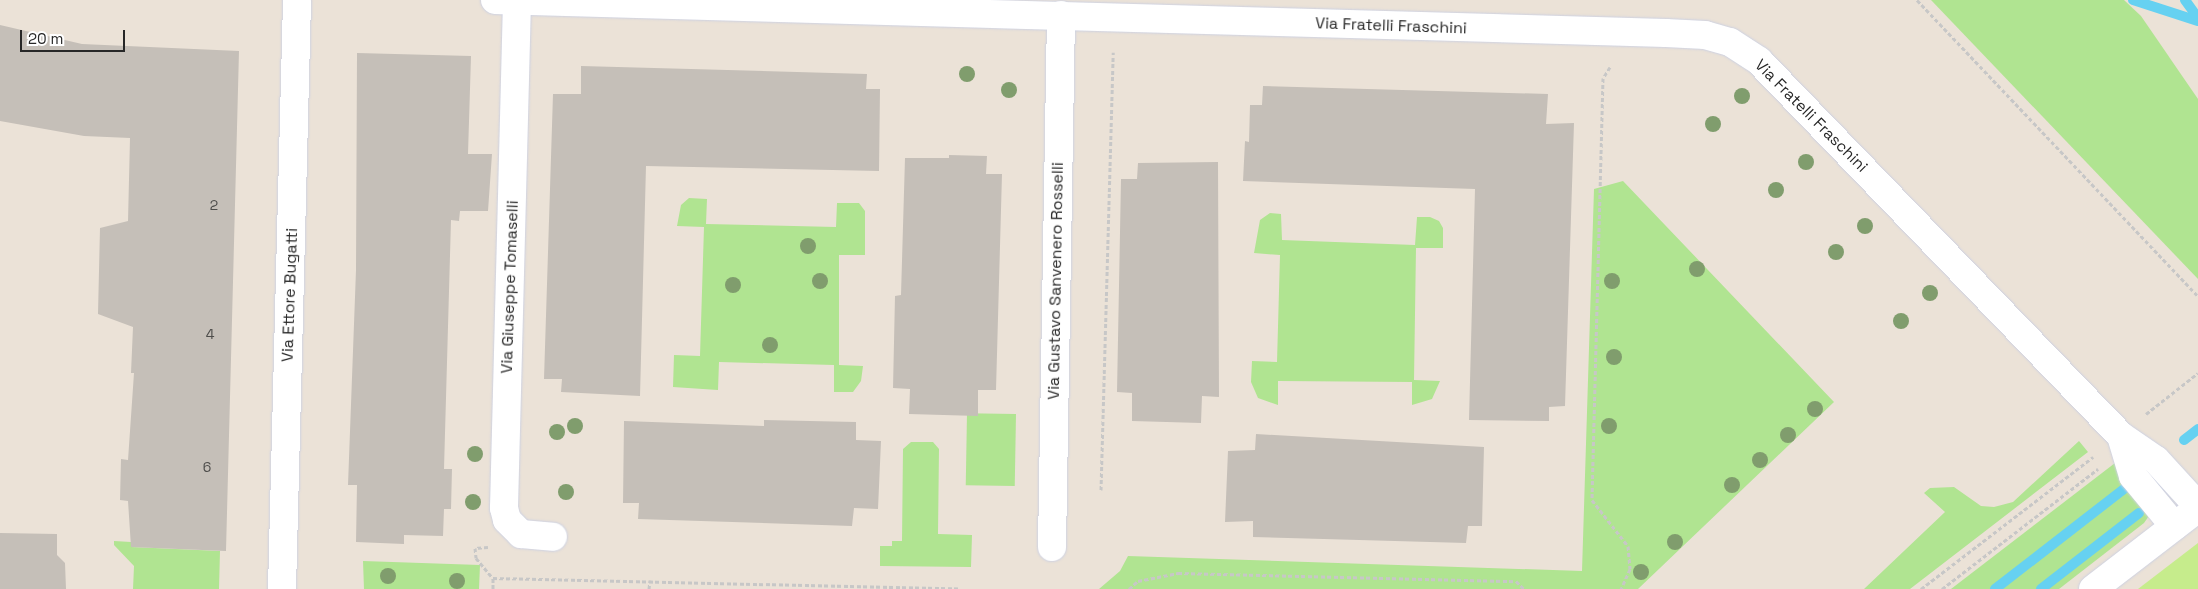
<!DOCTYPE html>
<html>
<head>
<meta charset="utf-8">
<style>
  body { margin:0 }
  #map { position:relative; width:2198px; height:589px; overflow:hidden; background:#ebe2d7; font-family:"Space Grotesk",sans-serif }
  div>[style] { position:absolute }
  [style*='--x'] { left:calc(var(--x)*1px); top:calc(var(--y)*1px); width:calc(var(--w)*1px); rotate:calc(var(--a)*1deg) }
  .green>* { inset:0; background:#b0e491; transform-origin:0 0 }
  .pitch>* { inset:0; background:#c6ec8c }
  .stream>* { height:10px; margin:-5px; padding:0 5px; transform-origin:5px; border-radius:5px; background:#66d1f1 }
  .building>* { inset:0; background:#c5bfb8 }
  .path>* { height:3px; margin-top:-1.5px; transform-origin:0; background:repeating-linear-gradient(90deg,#c7c7c7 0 4px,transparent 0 6.5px) }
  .roads { filter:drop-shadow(0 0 1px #cdd1e1) drop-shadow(0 0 1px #cdd1e1) }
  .minor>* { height:28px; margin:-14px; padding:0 14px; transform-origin:14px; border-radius:14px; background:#fff }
  .trees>* { width:16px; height:16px; margin:-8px; border-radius:50%; background:#809d6d }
  span { translate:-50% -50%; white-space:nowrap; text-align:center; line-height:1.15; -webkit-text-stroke:4px #fff; paint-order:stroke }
  .number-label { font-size:14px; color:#4e4d4b }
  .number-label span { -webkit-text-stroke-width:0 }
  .street-label { font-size:16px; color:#272727 }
  .scale { position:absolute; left:20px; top:30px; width:105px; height:22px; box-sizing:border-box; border:2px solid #272727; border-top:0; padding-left:6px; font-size:15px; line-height:18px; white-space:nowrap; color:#272727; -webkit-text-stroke:4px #fff; paint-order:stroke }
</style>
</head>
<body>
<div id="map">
  <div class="green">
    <div style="clip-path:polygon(1931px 0,2124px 0,2141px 16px,2198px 99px,2198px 279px)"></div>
    <div style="clip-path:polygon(1623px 181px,1834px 402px,1638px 589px,1099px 589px,1120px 571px,1128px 556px,1582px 571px,1594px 189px)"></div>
    <div style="clip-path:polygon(689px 198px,707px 199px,706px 224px,836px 227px,837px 203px,859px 203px,865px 211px,865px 255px,839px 255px,839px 365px,863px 366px,861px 381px,853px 392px,834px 392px,834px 365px,719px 362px,718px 390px,673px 387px,674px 355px,700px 356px,704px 227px,677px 226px,681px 205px)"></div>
    <div style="clip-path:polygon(1270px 213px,1281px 214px,1282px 240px,1415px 245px,1417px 217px,1430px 217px,1439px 221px,1443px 228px,1443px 248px,1416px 248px,1414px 380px,1440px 381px,1432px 399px,1412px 405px,1412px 382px,1278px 381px,1278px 405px,1258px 398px,1251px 382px,1252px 361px,1277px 362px,1280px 255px,1254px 253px,1260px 220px)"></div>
    <div style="left:1016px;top:414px;width:72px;height:49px;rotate:91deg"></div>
    <div style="clip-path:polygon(2079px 441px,2088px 452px,1910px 589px,1864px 589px,1945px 512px,1924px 493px,1930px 488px,1954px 487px,1981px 506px,1994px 507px,2013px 502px)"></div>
    <div style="clip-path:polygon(911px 442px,933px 442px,939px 449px,938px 534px,972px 535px,971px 567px,880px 566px,880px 546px,892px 546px,892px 541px,902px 541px,903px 449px)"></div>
    <div style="clip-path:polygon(2115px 463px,2151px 513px,2144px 523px,2059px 589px,1951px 589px)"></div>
    <div style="clip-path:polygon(114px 541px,131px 542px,131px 547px,220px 551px,219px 589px,133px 589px,134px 566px,114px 545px)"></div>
    <div style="clip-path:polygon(363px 561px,480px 565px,479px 589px,364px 589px)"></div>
  </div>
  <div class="pitch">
    <div style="clip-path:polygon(2198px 543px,2198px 589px,2138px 589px)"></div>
  </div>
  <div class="stream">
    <div style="--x:2133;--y:0;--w:68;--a:17.9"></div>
    <div style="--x:2185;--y:0;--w:22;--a:54"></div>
    <div style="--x:2184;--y:440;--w:18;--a:-38"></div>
    <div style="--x:1995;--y:589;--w:165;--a:-37.8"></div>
    <div style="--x:2041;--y:589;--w:124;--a:-37.8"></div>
  </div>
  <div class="building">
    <div style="clip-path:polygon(0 25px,82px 44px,239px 51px,226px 551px,131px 547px,128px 501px,120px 500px,121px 459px,128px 460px,134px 373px,131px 373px,133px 327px,98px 314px,100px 228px,128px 221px,130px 138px,84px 136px,0 121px)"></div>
    <div style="clip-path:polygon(357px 53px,471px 56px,468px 154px,492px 154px,488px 211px,460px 211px,459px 221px,451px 220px,444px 469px,452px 469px,451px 509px,444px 509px,443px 536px,404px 535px,404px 544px,356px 542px,357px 485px,348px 485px,356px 270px)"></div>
    <div style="clip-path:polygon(581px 66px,867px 74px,866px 89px,880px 89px,879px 171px,646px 166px,640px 396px,561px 392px,562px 379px,544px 379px,553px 94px,581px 94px)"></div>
    <div style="clip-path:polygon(1263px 86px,1548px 94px,1546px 124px,1574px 123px,1565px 406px,1549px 407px,1549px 421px,1469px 420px,1475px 189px,1243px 181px,1245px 141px,1249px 142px,1250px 105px,1262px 105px)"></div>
    <div style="clip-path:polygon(949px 155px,987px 156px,986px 174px,1002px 174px,996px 390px,978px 390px,978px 416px,909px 414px,910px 389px,893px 388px,895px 296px,901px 295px,905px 158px,949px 158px)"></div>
    <div style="clip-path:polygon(1218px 162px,1219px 397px,1202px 396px,1201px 423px,1132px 421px,1132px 393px,1117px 392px,1121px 179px,1137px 179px,1138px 163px)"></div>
    <div style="clip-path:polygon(764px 420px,856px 422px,856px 440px,881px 441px,878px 509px,854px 508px,852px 526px,638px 519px,639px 503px,623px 503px,624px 421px,764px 426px)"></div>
    <div style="clip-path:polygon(1256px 434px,1484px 447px,1482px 526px,1468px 526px,1466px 543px,1253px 537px,1253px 521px,1225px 522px,1228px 451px,1255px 450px)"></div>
    <div style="clip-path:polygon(0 533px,57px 534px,57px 555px,65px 563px,66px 589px,0 589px)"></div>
  </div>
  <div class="path">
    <div style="--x:1917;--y:0;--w:408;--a:46.5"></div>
    <div style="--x:1610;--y:67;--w:13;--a:122"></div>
    <div style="--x:1603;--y:78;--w:422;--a:91.5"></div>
    <div style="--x:1592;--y:500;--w:58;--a:52"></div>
    <div style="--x:1628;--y:546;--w:23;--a:85"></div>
    <div style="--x:1630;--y:569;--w:22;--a:114"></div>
    <div style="--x:2146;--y:414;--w:66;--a:-38.3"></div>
    <div style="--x:1101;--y:490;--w:438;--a:-88.4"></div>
    <div style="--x:488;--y:547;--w:13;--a:176"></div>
    <div style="--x:475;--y:548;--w:10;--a:84"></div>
    <div style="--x:476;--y:558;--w:26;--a:50"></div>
    <div style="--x:493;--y:589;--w:11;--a:-90"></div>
    <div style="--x:493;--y:578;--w:468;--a:1.3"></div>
    <div style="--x:649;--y:589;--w:9;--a:-84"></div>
    <div style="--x:1129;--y:589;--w:12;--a:-42"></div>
    <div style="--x:1138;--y:581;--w:41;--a:-11.3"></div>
    <div style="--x:1178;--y:573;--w:338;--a:1.4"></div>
    <div style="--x:1516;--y:581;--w:11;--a:45"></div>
    <div style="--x:1921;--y:589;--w:217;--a:-37.5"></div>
    <div style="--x:1942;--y:589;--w:197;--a:-37.6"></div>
  </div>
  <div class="roads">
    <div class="minor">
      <div style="--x:495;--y:0;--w:1171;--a:1.61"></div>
      <div style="--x:1666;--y:33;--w:39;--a:3"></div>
      <div style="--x:1705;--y:35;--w:26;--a:16"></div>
      <div style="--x:1730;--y:42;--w:35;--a:33"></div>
      <div style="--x:1759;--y:61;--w:521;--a:46.01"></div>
      <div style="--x:2121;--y:436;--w:42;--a:34.4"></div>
      <div style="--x:2156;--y:460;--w:62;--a:47.6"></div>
      <div style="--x:517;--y:1;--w:507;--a:91.47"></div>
      <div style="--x:504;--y:508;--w:12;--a:76"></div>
      <div style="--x:507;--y:520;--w:20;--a:45"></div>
      <div style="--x:521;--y:534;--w:32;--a:5"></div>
      <div style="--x:2121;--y:436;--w:42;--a:73.3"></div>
      <div style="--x:2133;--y:476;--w:65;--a:50.6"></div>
      <div style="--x:1052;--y:547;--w:532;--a:-89.03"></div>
      <div style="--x:282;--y:589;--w:589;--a:-88.54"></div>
      <div style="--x:2093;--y:589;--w:133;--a:-37.6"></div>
    </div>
  </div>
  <div class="trees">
    <div style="left:967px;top:74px"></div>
    <div style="left:1009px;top:90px"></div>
    <div style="left:1742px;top:96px"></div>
    <div style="left:1713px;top:124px"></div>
    <div style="left:1806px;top:162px"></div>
    <div style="left:1776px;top:190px"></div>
    <div style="left:1865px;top:226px"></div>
    <div style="left:808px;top:246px"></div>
    <div style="left:1836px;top:252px"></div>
    <div style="left:1697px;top:269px"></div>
    <div style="left:820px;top:281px"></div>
    <div style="left:1612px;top:281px"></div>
    <div style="left:733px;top:285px"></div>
    <div style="left:1930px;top:293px"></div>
    <div style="left:1901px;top:321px"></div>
    <div style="left:770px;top:345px"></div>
    <div style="left:1614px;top:357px"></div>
    <div style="left:1815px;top:409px"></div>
    <div style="left:575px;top:426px"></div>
    <div style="left:1609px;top:426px"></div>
    <div style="left:557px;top:432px"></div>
    <div style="left:1788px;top:435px"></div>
    <div style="left:475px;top:454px"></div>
    <div style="left:1760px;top:460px"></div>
    <div style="left:1732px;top:485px"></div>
    <div style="left:566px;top:492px"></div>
    <div style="left:473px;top:502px"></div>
    <div style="left:1675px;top:542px"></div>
    <div style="left:1641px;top:572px"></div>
    <div style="left:388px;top:576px"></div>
    <div style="left:457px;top:581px"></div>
  </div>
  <div class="number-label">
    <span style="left:214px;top:205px">2</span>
    <span style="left:210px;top:334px">4</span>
    <span style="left:207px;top:467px">6</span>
  </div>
  <div class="street-label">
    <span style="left:1391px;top:26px;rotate:2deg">Via Fratelli Fraschini</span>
    <span style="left:1811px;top:116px;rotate:45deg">Via Fratelli Fraschini</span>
    <span style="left:1056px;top:281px;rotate:-89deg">Via Gustavo Sanvenero Rosselli</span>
    <span style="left:510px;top:287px;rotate:-88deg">Via Giuseppe Tomaselli</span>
    <span style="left:290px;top:295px;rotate:-88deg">Via Ettore Bugatti</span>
  </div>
  <div class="scale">20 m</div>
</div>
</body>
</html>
